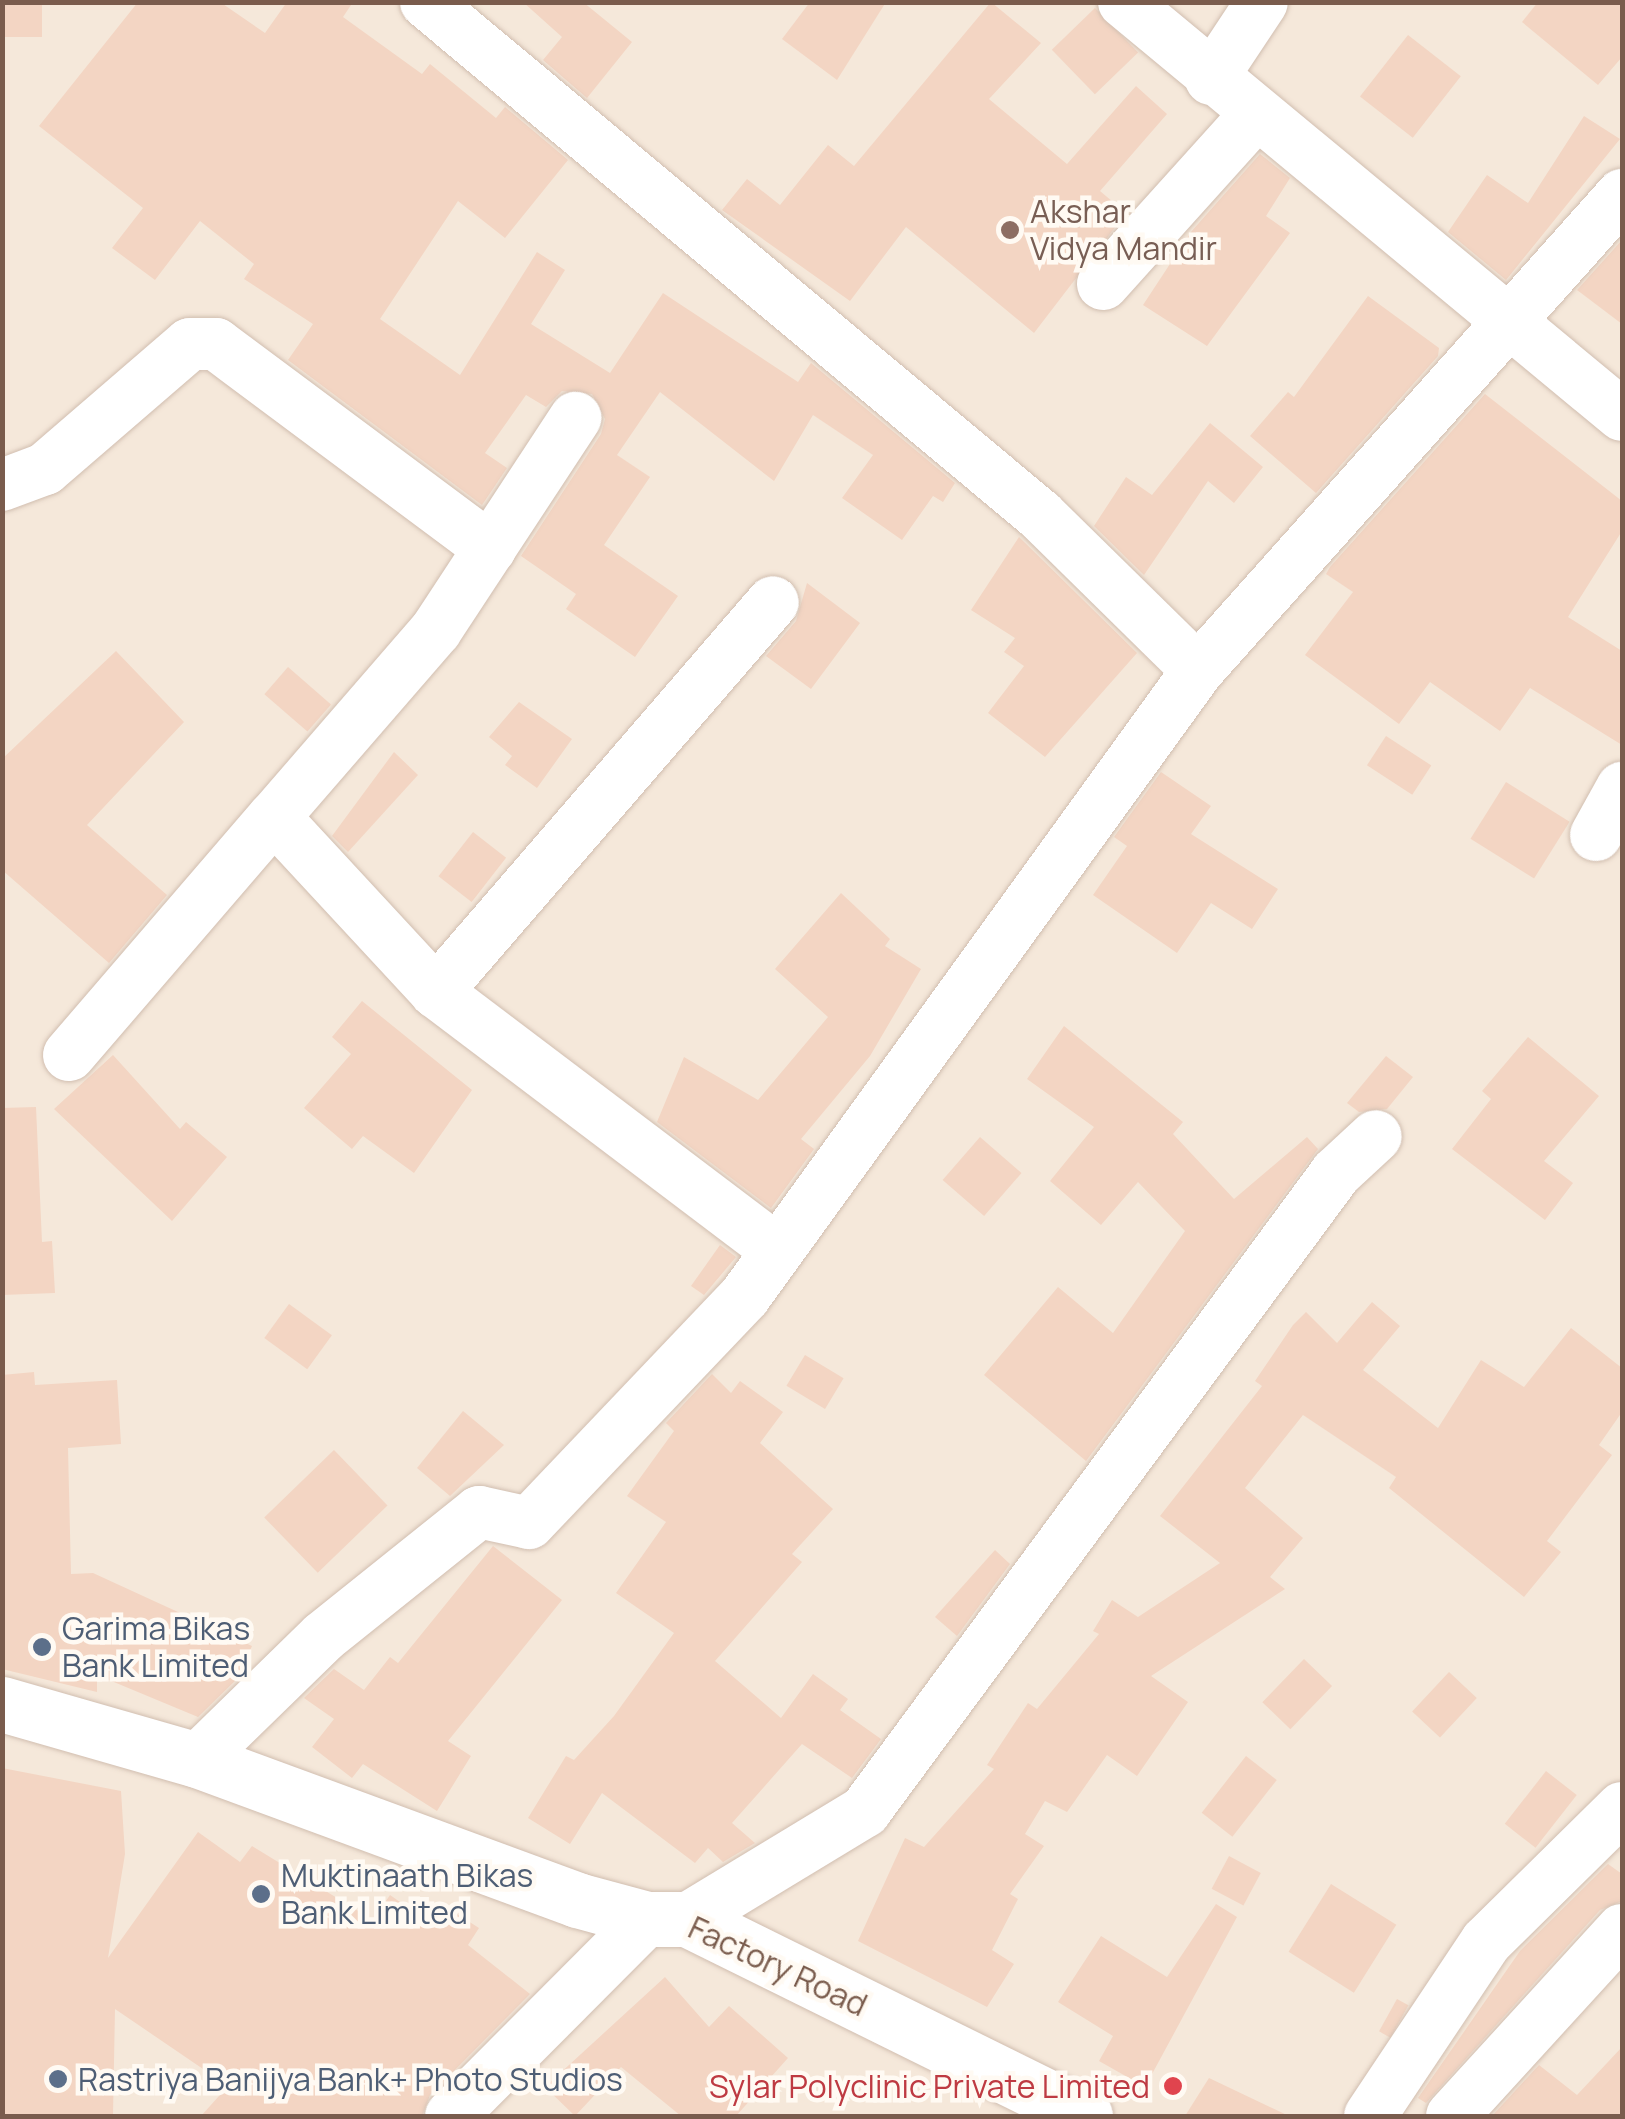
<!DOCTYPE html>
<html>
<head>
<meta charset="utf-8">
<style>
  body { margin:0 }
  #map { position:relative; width:1625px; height:2119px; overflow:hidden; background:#fdf6ec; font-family:Manrope,sans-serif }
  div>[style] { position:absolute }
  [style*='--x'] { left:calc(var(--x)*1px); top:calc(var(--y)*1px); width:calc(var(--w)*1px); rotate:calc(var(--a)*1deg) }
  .residential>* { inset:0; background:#f5e8da; transform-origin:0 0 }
  .building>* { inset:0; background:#f3d5c3; transform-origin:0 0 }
  .roads { filter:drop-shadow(0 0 2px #d1beb0) drop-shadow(0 0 2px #d1beb0) }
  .minor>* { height:52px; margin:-26px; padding:0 26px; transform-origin:26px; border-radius:26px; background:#fff }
  .secondary>* { height:55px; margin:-27.5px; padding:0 27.5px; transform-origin:27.5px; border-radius:27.5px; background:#fff }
  .dots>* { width:28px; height:28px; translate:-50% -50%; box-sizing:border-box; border:5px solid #fffaf3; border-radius:50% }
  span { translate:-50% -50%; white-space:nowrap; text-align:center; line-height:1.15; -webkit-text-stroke:9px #fffaf3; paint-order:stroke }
  .education-label { font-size:32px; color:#785e54 }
  .left { translate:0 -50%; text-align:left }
  .service-label { font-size:32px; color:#4e5e75 }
  .street-label { font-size:32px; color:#7a5c4d }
  .health-label { font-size:32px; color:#be3a42 }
  .right { translate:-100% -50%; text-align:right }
  .frame { position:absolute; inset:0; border:5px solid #7a5c4d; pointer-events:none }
</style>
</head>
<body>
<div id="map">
  <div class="residential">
    <div style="left:3px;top:3px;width:1619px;height:2113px"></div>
  </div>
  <div class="building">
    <div style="left:2px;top:2px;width:40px;height:35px"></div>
    <div style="clip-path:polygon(138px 2px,220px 2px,265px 33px,287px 2px,353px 2px,343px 17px,422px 74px,430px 64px,496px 118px,505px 107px,568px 160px,505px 238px,458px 201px,380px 319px,460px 375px,537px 252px,565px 270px,531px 324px,610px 373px,663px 293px,798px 382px,811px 363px,955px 483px,943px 502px,933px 496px,902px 540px,842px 498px,873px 455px,813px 415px,774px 481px,660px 392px,617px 455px,650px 477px,604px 545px,678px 596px,635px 657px,566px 609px,576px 594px,521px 556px,601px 434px,605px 419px,592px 394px,562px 391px,546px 407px,526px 395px,485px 453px,507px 468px,482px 505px,288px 360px,313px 324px,244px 279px,254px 264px,200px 221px,155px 280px,112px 248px,143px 208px,39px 126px)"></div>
    <div style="clip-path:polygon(523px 2px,583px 2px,632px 42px,587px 98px,543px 60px,562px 37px)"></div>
    <div style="clip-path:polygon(810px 2px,886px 2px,837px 80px,782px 39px)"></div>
    <div style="clip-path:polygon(991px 2px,1041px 43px,989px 99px,1067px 164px,1136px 86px,1167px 114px,1100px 191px,1126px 213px,1034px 333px,906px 227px,850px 301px,722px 210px,747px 179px,780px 205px,828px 145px,854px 166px)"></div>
    <div style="clip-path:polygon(1538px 2px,1622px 2px,1622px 57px,1598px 85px,1522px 22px)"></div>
    <div style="left:1095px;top:8px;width:62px;height:60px;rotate:46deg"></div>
    <div style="left:1408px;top:35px;width:67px;height:78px;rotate:38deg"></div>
    <div style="clip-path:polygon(1584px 116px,1620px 139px,1506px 280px,1448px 232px,1487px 175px,1528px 203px)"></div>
    <div style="clip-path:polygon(1260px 154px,1290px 178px,1266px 216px,1290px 233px,1207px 346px,1143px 305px,1191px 232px)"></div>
    <div style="clip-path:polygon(1622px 240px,1622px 324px,1577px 290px)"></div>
    <div style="clip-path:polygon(1368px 296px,1439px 348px,1438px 356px,1316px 493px,1250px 436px,1288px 392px,1294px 397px)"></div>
    <div style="clip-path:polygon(1485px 394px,1622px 501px,1622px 531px,1568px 617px,1622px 651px,1622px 745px,1530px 688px,1500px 731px,1430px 682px,1399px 724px,1305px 655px,1353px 592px,1326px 574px,1330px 567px)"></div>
    <div style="clip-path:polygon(1210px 423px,1263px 467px,1234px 503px,1208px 481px,1144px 575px,1094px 526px,1126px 477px,1152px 495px)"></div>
    <div style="clip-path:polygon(1019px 537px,1137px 653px,1045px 757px,988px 713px,1024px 666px,1004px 652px,1015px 638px,971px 610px)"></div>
    <div style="clip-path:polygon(807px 583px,860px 623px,811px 689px,766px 656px,796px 621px)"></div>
    <div style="clip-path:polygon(116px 651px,184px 722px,87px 825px,167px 895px,109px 963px,2px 870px,2px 759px)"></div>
    <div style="left:288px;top:667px;width:57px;height:36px;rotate:41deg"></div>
    <div style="clip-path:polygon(519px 702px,572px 739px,537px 788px,505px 765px,512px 756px,489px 737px)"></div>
    <div style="left:1386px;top:736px;width:54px;height:35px;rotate:33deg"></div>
    <div style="clip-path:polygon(394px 752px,418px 775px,348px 852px,332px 836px)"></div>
    <div style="clip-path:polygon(1161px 772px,1211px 806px,1191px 834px,1278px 889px,1252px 929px,1211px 903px,1177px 953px,1093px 895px,1127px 846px,1114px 837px)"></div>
    <div style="left:1506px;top:782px;width:75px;height:67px;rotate:32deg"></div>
    <div style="left:473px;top:832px;width:42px;height:56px;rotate:38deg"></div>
    <div style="clip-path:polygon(841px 893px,890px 939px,885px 946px,921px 969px,870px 1056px,801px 1139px,814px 1149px,771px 1208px,657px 1122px,684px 1057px,758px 1100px,828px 1017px,775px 969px)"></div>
    <div style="clip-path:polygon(362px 1001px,472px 1090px,414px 1173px,363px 1136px,352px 1149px,304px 1108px,351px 1054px,332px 1037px)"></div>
    <div style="clip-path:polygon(1064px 1026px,1183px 1122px,1173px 1134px,1234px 1199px,1307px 1137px,1318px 1149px,1086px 1461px,984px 1375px,1058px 1287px,1113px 1333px,1185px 1231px,1138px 1182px,1101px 1225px,1050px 1181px,1094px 1127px,1027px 1079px)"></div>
    <div style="clip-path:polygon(1528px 1037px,1599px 1096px,1544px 1161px,1573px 1183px,1545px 1220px,1452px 1149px,1491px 1099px,1482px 1091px)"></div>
    <div style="clip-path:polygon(113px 1055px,180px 1129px,186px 1122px,227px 1157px,172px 1221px,54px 1109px)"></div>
    <div style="clip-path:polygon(1386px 1056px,1413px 1077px,1387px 1109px,1359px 1112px,1347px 1103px)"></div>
    <div style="clip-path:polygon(36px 1107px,42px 1242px,52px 1241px,55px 1293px,2px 1295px,2px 1108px)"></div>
    <div style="left:980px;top:1137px;width:55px;height:57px;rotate:41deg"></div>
    <div style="clip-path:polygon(720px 1245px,736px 1257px,704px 1295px,691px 1286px)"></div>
    <div style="clip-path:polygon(1372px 1302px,1400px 1326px,1363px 1370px,1438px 1428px,1481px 1360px,1524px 1387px,1571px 1328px,1622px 1368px,1622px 1412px,1599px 1445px,1612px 1455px,1547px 1541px,1561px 1552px,1524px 1597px,1389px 1488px,1396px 1477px,1303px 1415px,1245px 1488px,1303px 1538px,1270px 1577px,1285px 1589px,1151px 1676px,1188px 1702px,1137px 1776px,1107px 1755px,1067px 1812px,1045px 1801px,1025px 1834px,1044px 1846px,1010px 1894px,1018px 1899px,992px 1950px,1014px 1964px,987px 2007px,858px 1941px,905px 1838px,924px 1847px,994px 1769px,987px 1765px,1028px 1703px,1037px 1709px,1099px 1634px,1093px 1631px,1112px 1600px,1138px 1617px,1220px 1563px,1160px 1516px,1262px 1386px,1255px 1381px,1293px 1325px,1306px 1312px,1337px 1343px)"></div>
    <div style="left:289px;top:1304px;width:53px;height:42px;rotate:36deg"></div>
    <div style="left:805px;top:1355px;width:45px;height:36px;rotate:31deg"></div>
    <div style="clip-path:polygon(34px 1372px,35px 1385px,117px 1380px,121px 1444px,68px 1448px,71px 1574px,93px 1573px,252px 1646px,238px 1678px,198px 1717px,97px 1675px,97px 1692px,2px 1669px,2px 1375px)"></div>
    <div style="clip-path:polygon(712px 1374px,731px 1393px,740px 1381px,783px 1412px,760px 1443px,833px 1509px,792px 1554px,802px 1562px,715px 1661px,781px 1718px,813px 1674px,848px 1699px,840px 1710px,881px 1739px,852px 1778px,802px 1744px,732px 1823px,755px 1843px,723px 1862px,708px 1848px,695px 1863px,602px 1793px,570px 1844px,528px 1818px,566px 1756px,574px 1760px,614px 1716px,674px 1633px,616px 1593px,666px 1522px,627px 1496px,674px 1431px,666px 1423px)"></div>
    <div style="clip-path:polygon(463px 1411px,504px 1445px,450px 1496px,417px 1468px)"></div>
    <div style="left:334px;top:1450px;width:77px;height:97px;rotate:46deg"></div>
    <div style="clip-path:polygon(493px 1546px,562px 1600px,448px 1741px,471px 1756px,437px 1811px,363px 1764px,352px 1778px,312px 1747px,334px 1719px,304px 1698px,334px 1669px,364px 1690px,390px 1657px,398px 1663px)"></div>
    <div style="clip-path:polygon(995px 1550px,1010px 1564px,957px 1636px,935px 1617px)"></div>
    <div style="left:1304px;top:1659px;width:39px;height:60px;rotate:44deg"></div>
    <div style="left:1449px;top:1672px;width:38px;height:54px;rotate:43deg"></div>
    <div style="left:1246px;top:1756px;width:39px;height:72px;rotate:38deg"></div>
    <div style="clip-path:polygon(2px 1768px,121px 1791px,125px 1854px,108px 1958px,198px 1832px,240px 1862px,252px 1846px,373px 1920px,390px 1895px,427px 1921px,440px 1903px,479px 1928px,468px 1945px,530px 1994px,430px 2095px,422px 2116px,201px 2116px,228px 2086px,115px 2009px,113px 2116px,2px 2116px)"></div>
    <div style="left:1546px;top:1771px;width:39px;height:67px;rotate:38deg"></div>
    <div style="left:1229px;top:1856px;width:36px;height:37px;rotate:28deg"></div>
    <div style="clip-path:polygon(1608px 1864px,1622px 1874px,1622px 1901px,1600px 1910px,1426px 2103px,1418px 2098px,1520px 1951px)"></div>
    <div style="left:1331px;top:1884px;width:77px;height:80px;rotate:32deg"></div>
    <div style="clip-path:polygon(1216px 1904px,1237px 1917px,1145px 2087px,1099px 2061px,1113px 2036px,1058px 2002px,1101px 1936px,1167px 1977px)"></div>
    <div style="clip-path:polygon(665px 1977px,709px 2027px,729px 2006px,788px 2058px,736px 2116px,681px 2116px,621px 2067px,575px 2116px,545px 2087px)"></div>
    <div style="left:1397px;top:1999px;width:13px;height:37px;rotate:29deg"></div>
    <div style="clip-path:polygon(1622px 2047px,1622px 2116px,1492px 2116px,1539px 2065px,1577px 2095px)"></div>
    <div style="clip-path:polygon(1209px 2078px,1289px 2116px,1185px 2116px)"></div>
  </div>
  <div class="roads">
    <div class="minor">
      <div style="--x:426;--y:2;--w:800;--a:39.88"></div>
      <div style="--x:1040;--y:515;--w:221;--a:44.5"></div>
      <div style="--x:1124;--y:2;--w:647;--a:39.67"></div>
      <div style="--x:1211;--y:79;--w:92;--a:-56.5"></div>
      <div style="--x:1103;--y:284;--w:227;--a:-48"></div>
      <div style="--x:2;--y:485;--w:46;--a:-20.4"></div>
      <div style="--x:45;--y:469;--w:191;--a:-40.8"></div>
      <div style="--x:190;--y:344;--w:26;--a:0"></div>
      <div style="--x:216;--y:344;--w:342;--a:36.7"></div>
      <div style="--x:274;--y:817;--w:247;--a:-49.1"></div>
      <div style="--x:436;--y:630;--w:254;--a:-56.7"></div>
      <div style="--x:1596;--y:835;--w:54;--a:-61"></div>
      <div style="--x:436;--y:992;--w:515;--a:-49.17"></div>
      <div style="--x:69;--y:1055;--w:314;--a:-49.3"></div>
      <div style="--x:274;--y:817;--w:238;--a:47.2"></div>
      <div style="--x:436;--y:992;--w:424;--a:37.1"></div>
      <div style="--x:197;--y:1760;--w:176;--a:-44.3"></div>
      <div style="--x:323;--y:1637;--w:200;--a:-38.7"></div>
      <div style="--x:479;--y:1512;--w:51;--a:12.4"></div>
      <div style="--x:529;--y:1523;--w:313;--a:-46.4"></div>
      <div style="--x:745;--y:1296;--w:773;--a:-54.11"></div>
      <div style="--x:1198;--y:670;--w:637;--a:-48.25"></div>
      <div style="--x:687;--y:1919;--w:208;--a:-31.2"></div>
      <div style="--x:865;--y:1811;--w:793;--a:-53.56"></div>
      <div style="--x:1336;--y:1173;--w:54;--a:-42.8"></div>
      <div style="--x:451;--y:2116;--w:278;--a:-45.1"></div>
      <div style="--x:1370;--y:2116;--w:209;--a:-56.3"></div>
      <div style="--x:1486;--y:1942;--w:191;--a:-44.6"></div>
      <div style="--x:1452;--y:2116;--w:252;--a:-47.6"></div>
    </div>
    <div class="secondary">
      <div style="--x:2;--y:1704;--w:203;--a:16"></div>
      <div style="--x:197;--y:1760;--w:405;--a:20.2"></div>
      <div style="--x:577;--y:1900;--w:73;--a:15.2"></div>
      <div style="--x:647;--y:1919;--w:40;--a:0"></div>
      <div style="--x:687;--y:1919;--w:444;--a:26.3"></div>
    </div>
  </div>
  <div class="dots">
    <div style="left:1010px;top:230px;background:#8d6e63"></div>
    <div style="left:42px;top:1647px;background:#5c6f8a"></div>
    <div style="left:261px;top:1894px;background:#5c6f8a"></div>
    <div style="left:58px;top:2079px;background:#5c6f8a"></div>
    <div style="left:1173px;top:2086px;background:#e0444e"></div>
  </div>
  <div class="education-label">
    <span class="left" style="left:1030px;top:230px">Akshar<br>Vidya Mandir</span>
  </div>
  <div class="service-label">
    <span class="left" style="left:62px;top:1647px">Garima Bikas<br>Bank Limited</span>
    <span class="left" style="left:281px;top:1894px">Muktinaath Bikas<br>Bank Limited</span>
    <span class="left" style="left:78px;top:2079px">Rastriya Banijya Bank+ Photo Studios</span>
  </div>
  <div class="street-label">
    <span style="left:778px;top:1966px;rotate:25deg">Factory Road</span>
  </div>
  <div class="health-label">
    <span class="right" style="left:1150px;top:2086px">Sylar Polyclinic Private Limited</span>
  </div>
  <div class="frame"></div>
</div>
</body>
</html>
